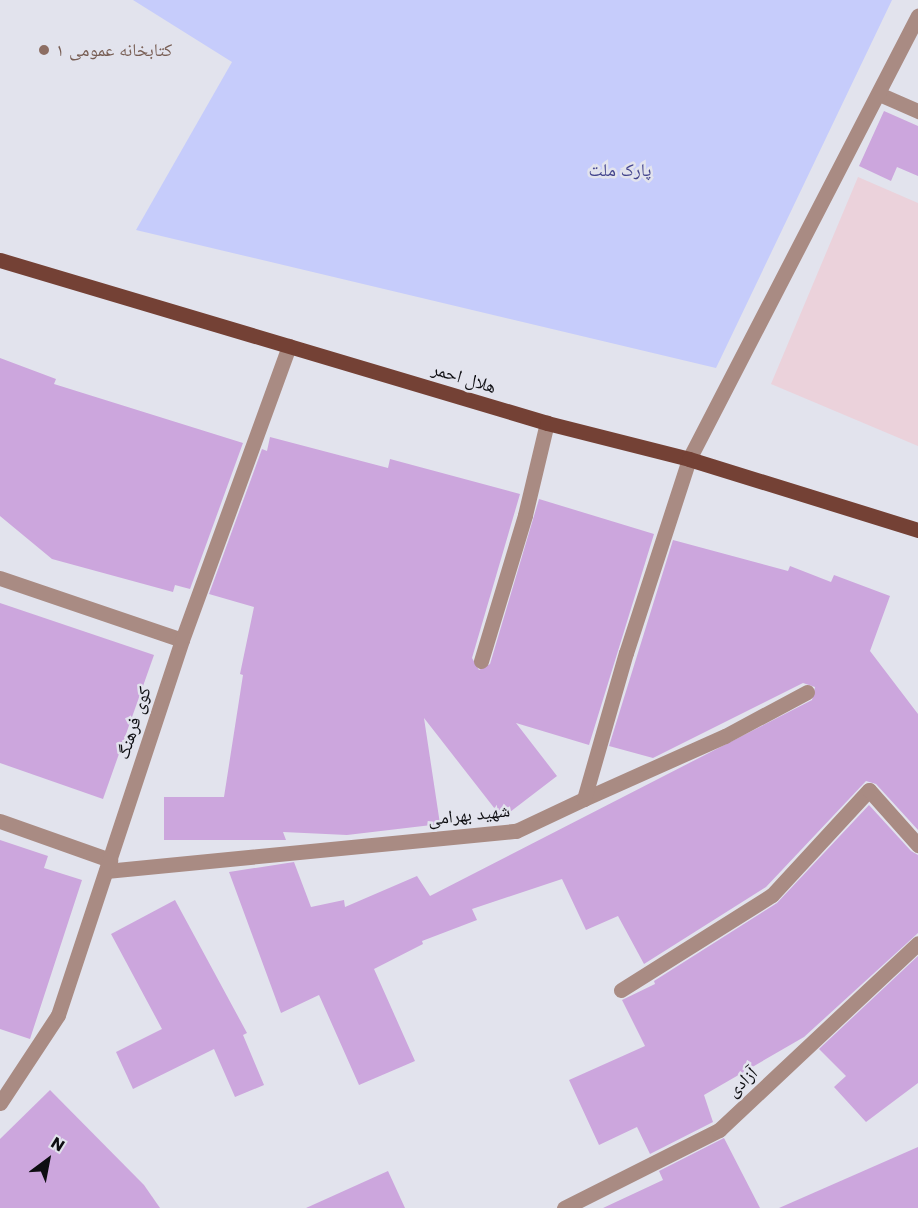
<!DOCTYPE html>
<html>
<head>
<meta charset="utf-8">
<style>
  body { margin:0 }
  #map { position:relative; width:918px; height:1208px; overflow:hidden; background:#e2e3ed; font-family:Poppins,"Noto Naskh Arabic",sans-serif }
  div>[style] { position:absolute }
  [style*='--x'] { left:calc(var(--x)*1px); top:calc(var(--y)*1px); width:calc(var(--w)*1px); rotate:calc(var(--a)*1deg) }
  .education>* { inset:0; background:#ebd2db }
  .green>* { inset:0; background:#c6ccfb }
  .building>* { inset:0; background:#cca6dd }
  .minor>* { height:15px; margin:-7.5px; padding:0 7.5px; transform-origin:7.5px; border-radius:7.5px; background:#a98b83 }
  .major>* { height:15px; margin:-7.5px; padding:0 7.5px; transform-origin:7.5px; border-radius:7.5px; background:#744135 }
  .dots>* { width:16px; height:16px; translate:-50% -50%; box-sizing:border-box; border:3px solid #e2e3ed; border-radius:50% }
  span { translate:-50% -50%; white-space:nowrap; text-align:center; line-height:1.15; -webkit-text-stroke:5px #e2e3ed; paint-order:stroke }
  .education-label { font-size:18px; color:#785e54 }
  .left { translate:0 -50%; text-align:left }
  .park-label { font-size:18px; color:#44458d }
  .street-label { font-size:18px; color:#0e0e12 }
  .north { position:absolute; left:18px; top:1130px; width:60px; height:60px; -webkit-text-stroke:4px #e2e3ed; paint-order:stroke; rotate:32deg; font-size:16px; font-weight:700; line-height:24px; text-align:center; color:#0e0e12 }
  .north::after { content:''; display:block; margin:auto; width:21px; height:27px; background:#0e0e12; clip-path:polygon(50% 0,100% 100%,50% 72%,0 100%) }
</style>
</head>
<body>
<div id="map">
  <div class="education">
    <div style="clip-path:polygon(858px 177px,918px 203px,918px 446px,771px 384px)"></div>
  </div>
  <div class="green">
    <div style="clip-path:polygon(133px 0,892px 0,716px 368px,136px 230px,232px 62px)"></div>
  </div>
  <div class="building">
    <div style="clip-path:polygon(884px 111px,918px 126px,918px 176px,897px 167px,891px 181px,859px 166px)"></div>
    <div style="clip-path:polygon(0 358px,56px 379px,54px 384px,243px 443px,190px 589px,175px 585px,173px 592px,52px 559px,0 516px)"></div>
    <div style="clip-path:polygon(270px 437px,388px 468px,390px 459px,520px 494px,472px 658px,479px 670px,490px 664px,539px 499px,654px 534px,589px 745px,516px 723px,557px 776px,502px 818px,424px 718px,440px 824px,347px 835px,283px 832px,286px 840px,164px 840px,164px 797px,224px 797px,243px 675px,240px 674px,254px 607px,209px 594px,262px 449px,267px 451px)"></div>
    <div style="clip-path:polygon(673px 540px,788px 571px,790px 566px,831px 582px,834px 575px,890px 596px,870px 651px,918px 714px,918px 830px,876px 784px,866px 781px,766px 887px,644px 964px,618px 916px,586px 930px,562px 879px,472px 909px,477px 920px,422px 941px,423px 944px,374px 969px,415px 1061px,359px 1085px,319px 995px,281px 1013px,229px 872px,294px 862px,311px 907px,344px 900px,345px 907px,417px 876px,430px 896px,812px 700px,815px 687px,803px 683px,653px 758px,609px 746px)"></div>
    <div style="clip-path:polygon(0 603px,154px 655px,103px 799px,0 763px)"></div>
    <div style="clip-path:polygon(869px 805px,911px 851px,918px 855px,918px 933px,804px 1037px,704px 1095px,713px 1122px,650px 1154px,637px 1127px,599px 1145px,569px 1080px,645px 1046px,622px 1000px,655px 984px,654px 981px,777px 903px)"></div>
    <div style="clip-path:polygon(0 840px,48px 856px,44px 868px,82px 880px,30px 1039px,0 1029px)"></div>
    <div style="clip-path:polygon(175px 900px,247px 1033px,243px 1035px,264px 1085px,235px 1097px,214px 1049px,133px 1089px,116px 1052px,162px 1029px,111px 934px)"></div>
    <div style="clip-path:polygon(918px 956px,918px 1083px,866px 1122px,834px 1087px,846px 1076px,819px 1049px)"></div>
    <div style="clip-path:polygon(50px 1090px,144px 1185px,160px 1208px,0 1208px,0 1139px)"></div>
    <div style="clip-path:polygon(724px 1138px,760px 1208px,603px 1208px,663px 1180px,659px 1171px)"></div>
    <div style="clip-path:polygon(918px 1147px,918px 1208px,779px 1208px)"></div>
    <div style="clip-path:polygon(388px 1171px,405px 1208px,306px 1208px)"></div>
  </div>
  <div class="minor">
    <div style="--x:879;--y:94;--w:43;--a:23.6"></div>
    <div style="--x:0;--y:578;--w:192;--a:18.8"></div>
    <div style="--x:481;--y:661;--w:152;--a:-73.2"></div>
    <div style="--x:525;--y:515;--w:95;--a:-76.6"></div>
    <div style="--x:584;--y:799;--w:154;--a:-24.1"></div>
    <div style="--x:725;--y:736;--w:93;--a:-28.2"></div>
    <div style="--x:0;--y:821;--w:117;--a:19.5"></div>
    <div style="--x:106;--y:871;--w:412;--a:-5.6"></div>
    <div style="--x:516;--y:831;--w:75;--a:-25.2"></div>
    <div style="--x:584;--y:799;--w:152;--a:-74"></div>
    <div style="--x:626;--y:653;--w:204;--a:-72"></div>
    <div style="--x:689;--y:459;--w:499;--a:-62.7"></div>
    <div style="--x:621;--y:990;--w:178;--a:-32.2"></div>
    <div style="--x:772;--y:895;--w:143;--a:-47.3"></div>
    <div style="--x:869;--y:790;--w:74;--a:48.3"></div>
    <div style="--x:0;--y:1103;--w:105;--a:-56.6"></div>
    <div style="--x:58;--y:1015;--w:395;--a:-71.7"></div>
    <div style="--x:182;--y:640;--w:313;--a:-70"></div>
    <div style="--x:564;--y:1208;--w:174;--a:-26.7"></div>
    <div style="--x:719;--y:1130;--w:273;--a:-43.2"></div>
  </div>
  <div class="major">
    <div style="--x:0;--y:260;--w:571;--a:16.59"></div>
    <div style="--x:547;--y:423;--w:146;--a:14.2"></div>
    <div style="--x:689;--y:459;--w:240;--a:17.2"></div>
  </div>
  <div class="dots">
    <div style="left:44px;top:50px;background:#8d6e63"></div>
  </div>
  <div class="education-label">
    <span class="left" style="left:56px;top:50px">کتابخانه عمومی ١</span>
  </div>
  <div class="park-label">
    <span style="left:620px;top:170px">پارک ملت</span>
  </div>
  <div class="street-label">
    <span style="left:464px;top:378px;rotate:17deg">هلال احمر</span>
    <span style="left:134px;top:723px;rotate:-72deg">کوی فرهنگ</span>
    <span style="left:469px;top:815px;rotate:-6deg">شهید بهرامی</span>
    <span style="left:742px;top:1082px;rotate:-43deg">آزادی</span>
  </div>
  <div class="north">N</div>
</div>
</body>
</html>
